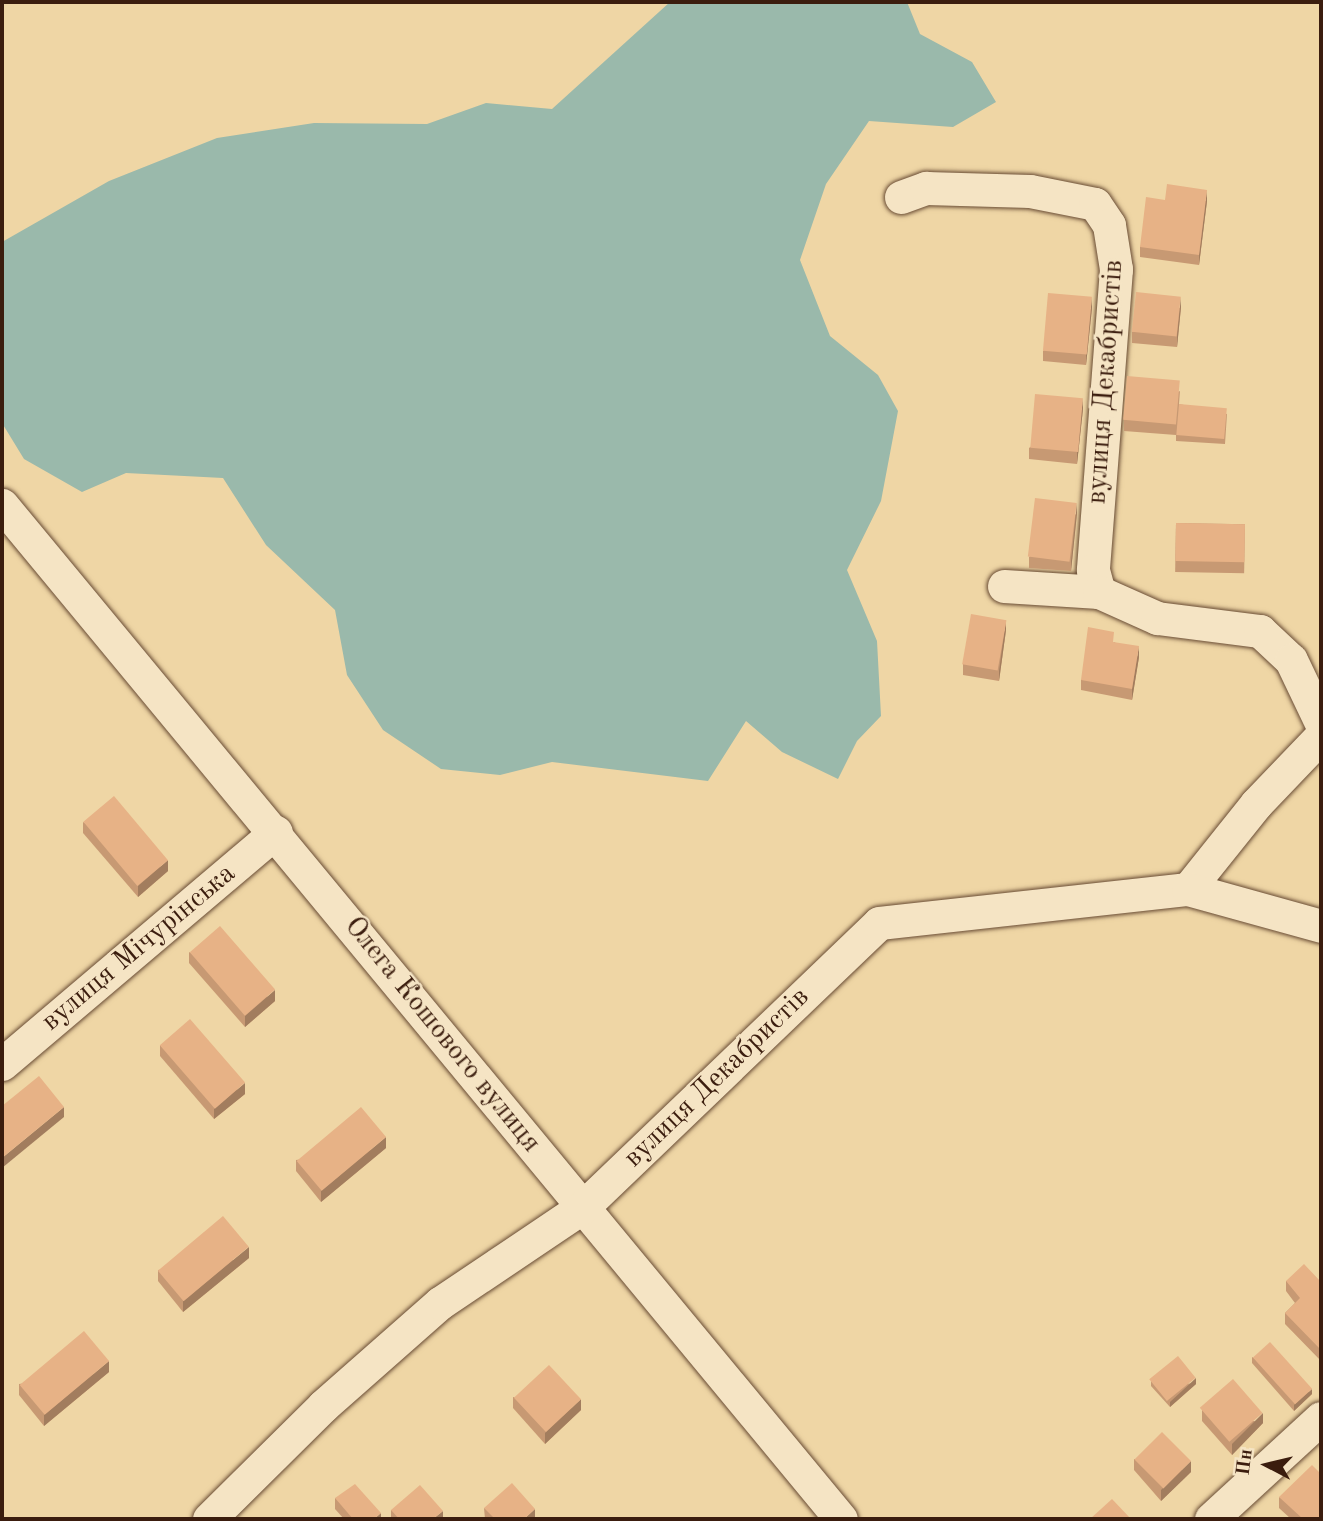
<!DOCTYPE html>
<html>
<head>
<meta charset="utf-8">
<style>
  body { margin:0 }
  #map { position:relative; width:1323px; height:1521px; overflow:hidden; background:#efd6a5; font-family:"Old Standard TT",serif }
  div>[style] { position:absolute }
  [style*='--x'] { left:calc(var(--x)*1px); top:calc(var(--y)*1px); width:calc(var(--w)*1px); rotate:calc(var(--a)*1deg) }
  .water>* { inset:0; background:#9ab9ab }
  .roads { filter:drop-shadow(0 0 2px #684b34) drop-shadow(0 0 2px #684b34) }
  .minor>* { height:33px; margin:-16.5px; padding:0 16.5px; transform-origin:16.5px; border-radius:16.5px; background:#f5e4c4 }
  .wall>* { inset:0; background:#c79973; transform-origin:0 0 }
  .shaded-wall>* { inset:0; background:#a27d5e }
  .building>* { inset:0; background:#e7b286; transform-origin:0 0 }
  span { translate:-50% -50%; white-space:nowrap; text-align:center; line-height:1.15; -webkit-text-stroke:5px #f5e4c4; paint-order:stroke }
  .street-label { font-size:28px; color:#3b1d0e }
  .frame { position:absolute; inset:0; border:4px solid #3b1d0e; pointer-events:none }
  .north { position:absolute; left:1232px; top:1430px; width:70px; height:70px; -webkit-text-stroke:5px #f5e4c4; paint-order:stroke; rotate:277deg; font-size:19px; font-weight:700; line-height:28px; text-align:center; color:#3b1d0e }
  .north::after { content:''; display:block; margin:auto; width:24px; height:32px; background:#3b1d0e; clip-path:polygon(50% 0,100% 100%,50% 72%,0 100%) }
</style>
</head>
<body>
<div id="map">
  <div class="water">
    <div style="clip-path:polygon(670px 2px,907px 2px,920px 34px,972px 62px,996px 102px,953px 127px,869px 121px,826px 184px,800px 260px,830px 336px,878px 375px,898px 411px,881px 501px,847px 570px,877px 641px,881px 716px,857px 741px,838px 779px,782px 752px,746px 721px,708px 781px,552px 762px,500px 775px,441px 769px,383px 730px,347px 675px,335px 610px,266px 545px,223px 478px,126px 473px,82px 492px,24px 459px,2px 423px,2px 242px,109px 181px,217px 138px,314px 123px,427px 124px,486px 103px,552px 109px)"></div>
  </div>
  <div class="roads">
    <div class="minor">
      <div style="--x:901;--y:197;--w:27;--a:-20"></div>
      <div style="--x:926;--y:188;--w:104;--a:1.7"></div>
      <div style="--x:1030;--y:191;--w:66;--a:11.3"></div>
      <div style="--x:1095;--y:204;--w:25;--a:56"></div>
      <div style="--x:1109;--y:225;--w:45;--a:81"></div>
      <div style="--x:1116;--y:269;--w:302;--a:94.4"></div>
      <div style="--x:1093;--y:570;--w:23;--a:75"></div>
      <div style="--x:2;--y:505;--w:1316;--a:50.4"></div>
      <div style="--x:1004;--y:586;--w:95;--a:3.6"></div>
      <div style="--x:1099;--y:592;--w:64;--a:24.1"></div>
      <div style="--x:1157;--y:618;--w:104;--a:7.2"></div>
      <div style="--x:1260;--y:631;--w:42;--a:43.1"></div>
      <div style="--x:1291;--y:660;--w:70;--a:64.5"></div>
      <div style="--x:1188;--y:889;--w:109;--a:-51.3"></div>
      <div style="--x:1256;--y:804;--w:94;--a:-46.3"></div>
      <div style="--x:2;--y:1064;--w:359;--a:-40.3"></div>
      <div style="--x:209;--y:1519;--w:161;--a:-44.7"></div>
      <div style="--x:323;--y:1406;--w:156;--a:-41.4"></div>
      <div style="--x:440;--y:1303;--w:172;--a:-33.9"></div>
      <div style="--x:583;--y:1207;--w:410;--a:-43.8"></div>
      <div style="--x:879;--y:923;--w:311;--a:-6.3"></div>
      <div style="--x:1188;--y:889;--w:138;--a:15.5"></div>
      <div style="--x:1211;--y:1519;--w:149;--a:-42.6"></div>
    </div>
  </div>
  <div class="wall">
    <div style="clip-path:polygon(1165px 200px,1207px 201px,1199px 265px,1140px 257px,1140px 247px)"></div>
    <div style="clip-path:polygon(1181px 307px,1177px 347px,1132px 343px,1132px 332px)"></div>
    <div style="clip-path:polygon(1092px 308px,1086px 365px,1043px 361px,1043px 351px)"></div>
    <div style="clip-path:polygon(1180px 391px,1179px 404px,1227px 414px,1225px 444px,1176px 441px,1176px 435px,1124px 431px,1124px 420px)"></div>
    <div style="clip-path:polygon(1083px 409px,1077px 464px,1029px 459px,1029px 448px)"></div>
    <div style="clip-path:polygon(1077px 513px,1071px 571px,1029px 568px,1029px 557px)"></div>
    <div style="left:1176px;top:523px;width:69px;height:49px;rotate:1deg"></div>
    <div style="clip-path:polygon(1006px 630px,999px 681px,963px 675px,963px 664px)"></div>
    <div style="clip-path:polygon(1114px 642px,1139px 657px,1132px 700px,1081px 690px,1081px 680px)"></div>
    <div style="clip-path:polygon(83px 822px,168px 871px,138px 897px,83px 833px)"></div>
    <div style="clip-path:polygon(189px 952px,275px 1001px,245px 1027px,189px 963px)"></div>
    <div style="clip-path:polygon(160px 1045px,245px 1094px,214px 1119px,160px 1056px)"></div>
    <div style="clip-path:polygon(386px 1148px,321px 1202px,296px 1171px,296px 1160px)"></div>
    <div style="clip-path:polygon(249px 1258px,183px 1312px,158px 1281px,158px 1270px)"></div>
    <div style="clip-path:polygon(1286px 1281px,1321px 1282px,1321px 1361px,1285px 1324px,1285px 1313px,1295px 1303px,1286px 1291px)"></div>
    <div style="clip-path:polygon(1252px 1357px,1312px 1394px,1294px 1411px,1252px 1363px)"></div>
    <div style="clip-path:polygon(109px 1372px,44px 1426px,19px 1395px,19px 1384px)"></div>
    <div style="clip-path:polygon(1151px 1381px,1196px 1384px,1170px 1407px,1151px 1386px)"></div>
    <div style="clip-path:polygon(513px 1397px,581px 1410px,545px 1444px,513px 1408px)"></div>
    <div style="clip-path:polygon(1202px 1410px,1263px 1423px,1232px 1455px,1202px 1421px)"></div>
    <div style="clip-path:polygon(1134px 1459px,1191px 1472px,1161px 1501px,1134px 1470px)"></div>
    <div style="clip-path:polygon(1279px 1497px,1321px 1519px,1291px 1519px,1279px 1508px)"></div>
    <div style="clip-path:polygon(335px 1498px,381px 1519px,344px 1519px,335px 1509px)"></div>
    <div style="clip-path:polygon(484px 1508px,535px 1519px,485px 1519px)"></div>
    <div style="clip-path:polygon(391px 1510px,443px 1519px,391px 1519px)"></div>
  </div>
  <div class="shaded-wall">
    <div style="clip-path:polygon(1207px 190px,1207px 201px,1199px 265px,1199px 255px)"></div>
    <div style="clip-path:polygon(1092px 297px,1092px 308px,1086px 365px,1086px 354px)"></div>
    <div style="clip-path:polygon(1181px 297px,1181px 307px,1177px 347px,1177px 336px)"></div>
    <div style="clip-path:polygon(1083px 398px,1083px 409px,1077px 464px,1077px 453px)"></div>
    <div style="clip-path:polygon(1077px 503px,1077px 513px,1071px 571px,1071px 561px)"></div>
    <div style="clip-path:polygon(1006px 620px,1006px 630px,999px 681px,999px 671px)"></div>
    <div style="clip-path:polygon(1139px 646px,1139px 657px,1132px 700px,1132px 689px)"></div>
    <div style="clip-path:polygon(168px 860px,168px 871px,138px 897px,138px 886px)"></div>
    <div style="clip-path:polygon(275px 990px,275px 1001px,245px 1027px,245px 1016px)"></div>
    <div style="clip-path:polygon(245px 1083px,245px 1094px,214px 1119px,214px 1109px)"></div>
    <div style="clip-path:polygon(64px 1107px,64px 1117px,2px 1168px,2px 1158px)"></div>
    <div style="clip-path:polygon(386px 1137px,386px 1148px,321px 1202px,321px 1191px)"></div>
    <div style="clip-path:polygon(249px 1247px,249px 1258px,183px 1312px,183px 1301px)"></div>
    <div style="clip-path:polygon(109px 1361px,109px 1372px,44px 1426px,44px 1415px)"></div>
    <div style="clip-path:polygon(1196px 1378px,1196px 1384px,1170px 1407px,1170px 1402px)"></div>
    <div style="clip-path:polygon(1312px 1389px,1312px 1394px,1294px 1411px,1294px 1405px)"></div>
    <div style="clip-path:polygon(581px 1399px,581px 1410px,545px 1444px,545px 1433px)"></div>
    <div style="clip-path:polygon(1263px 1413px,1263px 1423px,1232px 1455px,1232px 1444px)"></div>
    <div style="clip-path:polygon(1191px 1461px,1191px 1472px,1161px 1501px,1161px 1490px)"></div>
    <div style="clip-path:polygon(535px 1509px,535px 1519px,524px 1519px)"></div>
    <div style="clip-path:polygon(443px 1511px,443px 1519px,433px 1519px)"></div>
    <div style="clip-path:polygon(381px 1513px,381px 1519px,374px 1519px)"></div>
  </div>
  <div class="building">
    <div style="clip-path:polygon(1167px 184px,1207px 190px,1199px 255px,1140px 247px,1146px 197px,1165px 200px)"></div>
    <div style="left:1136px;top:292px;width:45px;height:40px;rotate:6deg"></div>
    <div style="left:1048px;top:293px;width:44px;height:58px;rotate:5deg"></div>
    <div style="left:1127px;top:376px;width:53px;height:44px;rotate:5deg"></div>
    <div style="left:1035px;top:394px;width:48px;height:54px;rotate:5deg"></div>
    <div style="left:1179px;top:404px;width:48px;height:31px;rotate:5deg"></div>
    <div style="left:1035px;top:498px;width:42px;height:59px;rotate:7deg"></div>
    <div style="left:1176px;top:523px;width:69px;height:38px;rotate:1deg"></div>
    <div style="left:971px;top:614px;width:36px;height:51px;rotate:10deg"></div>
    <div style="clip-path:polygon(1088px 627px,1114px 632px,1113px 642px,1139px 646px,1132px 689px,1081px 680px)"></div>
    <div style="left:114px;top:796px;width:84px;height:40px;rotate:50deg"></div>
    <div style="left:220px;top:926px;width:84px;height:40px;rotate:49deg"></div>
    <div style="left:190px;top:1019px;width:84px;height:40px;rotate:49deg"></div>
    <div style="clip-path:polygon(39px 1076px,64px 1107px,2px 1158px,2px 1106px)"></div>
    <div style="left:361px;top:1107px;width:39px;height:84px;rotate:50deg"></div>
    <div style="left:223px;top:1216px;width:40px;height:85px;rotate:50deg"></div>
    <div style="clip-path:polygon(1304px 1264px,1321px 1282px,1321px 1350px,1285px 1313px,1300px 1298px,1286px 1281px)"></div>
    <div style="left:84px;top:1331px;width:39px;height:84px;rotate:50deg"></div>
    <div style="left:1270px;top:1342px;width:63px;height:23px;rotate:48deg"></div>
    <div style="left:1178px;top:1356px;width:28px;height:37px;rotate:51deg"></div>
    <div style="left:549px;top:1365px;width:47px;height:48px;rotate:47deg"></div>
    <div style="left:1233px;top:1379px;width:45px;height:44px;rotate:49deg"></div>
    <div style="left:1162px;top:1432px;width:41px;height:39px;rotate:45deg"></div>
    <div style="clip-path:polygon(1312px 1465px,1321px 1474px,1321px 1518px,1320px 1519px,1303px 1519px,1279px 1497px)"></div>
    <div style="clip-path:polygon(512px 1483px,535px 1509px,524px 1519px,495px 1519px,484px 1508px)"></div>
    <div style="clip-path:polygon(355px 1484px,381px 1513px,374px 1519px,353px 1519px,335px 1498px)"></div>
    <div style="clip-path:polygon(420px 1485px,443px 1511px,433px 1519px,399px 1519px,391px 1510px)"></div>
    <div style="clip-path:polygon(1112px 1499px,1131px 1519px,1090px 1519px)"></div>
  </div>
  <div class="street-label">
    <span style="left:1106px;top:382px;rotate:-86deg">вулиця Декабристів</span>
    <span style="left:139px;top:948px;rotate:-40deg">вулиця Мічурінська</span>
    <span style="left:442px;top:1035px;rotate:51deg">Олега Кошового вулиця</span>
    <span style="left:717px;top:1078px;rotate:-44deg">вулиця Декабристів</span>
  </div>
  <div class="frame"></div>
  <div class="north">Пн</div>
</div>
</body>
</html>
